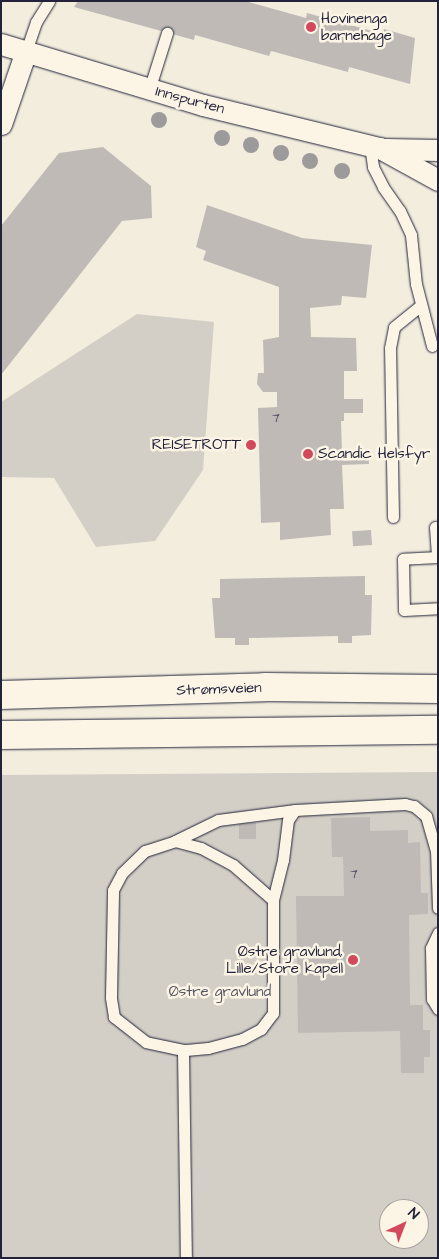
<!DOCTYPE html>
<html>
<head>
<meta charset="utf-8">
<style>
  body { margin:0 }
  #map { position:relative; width:439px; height:1259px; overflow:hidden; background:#f3edde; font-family:"Architects Daughter",sans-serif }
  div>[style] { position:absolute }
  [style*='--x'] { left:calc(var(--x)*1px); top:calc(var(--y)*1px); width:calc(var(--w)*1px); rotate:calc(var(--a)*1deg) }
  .green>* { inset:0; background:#d4cfc6 }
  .building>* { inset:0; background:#bfbab6; transform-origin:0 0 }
  .roads { filter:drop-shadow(0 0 1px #22223b) drop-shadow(0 0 1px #22223b) }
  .lane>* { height:11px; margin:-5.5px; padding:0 5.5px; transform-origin:5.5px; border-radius:5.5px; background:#fcf5e5 }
  .street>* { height:21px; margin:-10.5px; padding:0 10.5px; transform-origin:10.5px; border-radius:10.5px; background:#fcf5e5 }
  .highway>* { height:28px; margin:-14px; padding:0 14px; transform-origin:14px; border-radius:14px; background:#fcf5e5 }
  .trees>* { width:16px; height:16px; margin:-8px; border-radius:50%; background:#9d9a9b }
  .dots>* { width:14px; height:14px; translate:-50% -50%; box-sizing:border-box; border:2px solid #fcf5e5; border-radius:50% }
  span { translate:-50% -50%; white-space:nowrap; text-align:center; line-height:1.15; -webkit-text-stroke:5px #fcf5e5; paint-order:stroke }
  .number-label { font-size:12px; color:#49485a }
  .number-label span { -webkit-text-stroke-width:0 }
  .poi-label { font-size:15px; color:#22223b }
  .left { translate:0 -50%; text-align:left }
  .right { translate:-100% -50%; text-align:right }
  .street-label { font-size:15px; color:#22223b }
  .park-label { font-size:15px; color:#575665 }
  .frame { position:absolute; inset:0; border:2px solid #22223b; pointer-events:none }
  .north { position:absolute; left:379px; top:1199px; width:50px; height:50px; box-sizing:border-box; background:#fcf5e5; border:1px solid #a5a1a1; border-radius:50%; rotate:43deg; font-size:14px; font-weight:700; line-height:20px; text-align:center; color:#22223b }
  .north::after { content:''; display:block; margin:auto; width:18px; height:22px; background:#d1495b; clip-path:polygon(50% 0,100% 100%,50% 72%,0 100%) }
</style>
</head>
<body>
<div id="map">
  <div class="green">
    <div style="clip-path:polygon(137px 314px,214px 322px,203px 470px,155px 541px,96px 547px,54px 478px,1px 477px,1px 402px)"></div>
    <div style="clip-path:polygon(evenodd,438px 772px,438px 1258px,1px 1258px,1px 775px,438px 772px,389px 1209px,419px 1209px,419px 1239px,389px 1239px,389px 1209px)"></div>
  </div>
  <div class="building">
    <div style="clip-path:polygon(78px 1px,245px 1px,306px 18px,307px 13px,383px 34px,384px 29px,415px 38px,410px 84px,349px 67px,348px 72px,271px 51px,269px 56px,195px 35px,194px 40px,74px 7px)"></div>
    <div style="clip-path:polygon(103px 147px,151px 186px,152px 218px,122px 221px,1px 375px,1px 226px,59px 153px)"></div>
    <div style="clip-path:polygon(207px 205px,302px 238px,372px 245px,366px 298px,342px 296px,341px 305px,310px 308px,311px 337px,356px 338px,357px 371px,344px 371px,344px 399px,363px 399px,363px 413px,344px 413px,344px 421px,341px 421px,342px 452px,368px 451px,369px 464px,342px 465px,344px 509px,330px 509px,331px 535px,280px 540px,280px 522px,261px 523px,258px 408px,277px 407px,277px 392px,263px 392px,257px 384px,258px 373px,264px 373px,263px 340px,279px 337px,279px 287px,203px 260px,206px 251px,196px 247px)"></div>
    <div style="left:371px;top:530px;width:15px;height:19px;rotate:86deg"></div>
    <div style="clip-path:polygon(365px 576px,365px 595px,372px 595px,371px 635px,352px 636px,352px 643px,338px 643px,338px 636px,249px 638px,249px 645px,235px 645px,235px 638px,215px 638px,212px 598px,220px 598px,220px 579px)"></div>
    <div style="clip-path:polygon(370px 817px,370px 831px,408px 830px,408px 843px,420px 842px,421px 893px,428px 893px,428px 914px,409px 915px,410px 1005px,423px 1005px,423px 1030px,430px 1030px,430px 1057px,424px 1057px,424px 1073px,401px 1073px,400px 1031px,298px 1033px,296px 896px,344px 896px,343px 857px,332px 857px,331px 818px)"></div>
    <div style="left:239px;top:823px;width:17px;height:16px"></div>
  </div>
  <div class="roads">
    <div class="lane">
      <div style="--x:25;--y:54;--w:34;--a:-71"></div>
      <div style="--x:36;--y:22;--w:25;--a:-58"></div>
      <div style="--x:149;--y:90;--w:60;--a:-72.5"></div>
      <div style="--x:370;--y:145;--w:22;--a:82"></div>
      <div style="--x:373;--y:167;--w:22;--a:63"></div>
      <div style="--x:383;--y:187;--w:29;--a:55"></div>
      <div style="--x:400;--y:211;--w:26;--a:65"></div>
      <div style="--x:411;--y:235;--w:49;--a:84.2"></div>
      <div style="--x:416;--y:284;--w:64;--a:75.5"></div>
      <div style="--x:393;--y:517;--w:169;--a:-91"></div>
      <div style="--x:390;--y:348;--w:21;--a:-79"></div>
      <div style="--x:394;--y:327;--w:35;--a:-39"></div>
      <div style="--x:435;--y:527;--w:30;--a:86"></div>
      <div style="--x:438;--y:557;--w:35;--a:177"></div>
      <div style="--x:403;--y:559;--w:51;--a:88.9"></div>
      <div style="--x:404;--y:610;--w:34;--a:-3"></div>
      <div style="--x:175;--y:841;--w:27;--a:15"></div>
      <div style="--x:201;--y:848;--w:36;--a:28"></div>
      <div style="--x:233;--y:865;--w:53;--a:41.2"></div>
      <div style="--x:273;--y:900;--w:113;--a:90"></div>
      <div style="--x:273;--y:1013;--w:20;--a:127"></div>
      <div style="--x:261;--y:1029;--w:21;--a:152"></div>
      <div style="--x:242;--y:1039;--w:35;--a:165"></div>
      <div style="--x:208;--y:1048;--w:25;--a:175"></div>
      <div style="--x:183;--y:1050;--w:38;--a:-168"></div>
      <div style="--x:146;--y:1042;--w:41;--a:-142"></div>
      <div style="--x:114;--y:1017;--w:20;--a:-99"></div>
      <div style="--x:111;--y:997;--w:107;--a:-88.9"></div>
      <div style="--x:113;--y:890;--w:19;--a:-62"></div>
      <div style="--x:122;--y:873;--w:32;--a:-44"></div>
      <div style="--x:145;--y:851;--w:32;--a:-18"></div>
      <div style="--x:175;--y:841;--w:48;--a:-26"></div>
      <div style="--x:218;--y:820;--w:78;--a:-7.4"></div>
      <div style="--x:273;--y:900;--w:41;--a:-76"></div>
      <div style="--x:283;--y:860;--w:40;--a:-82.9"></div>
      <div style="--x:288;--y:820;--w:12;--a:-55"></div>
      <div style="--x:295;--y:810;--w:110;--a:-3.1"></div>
      <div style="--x:405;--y:804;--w:9;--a:13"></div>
      <div style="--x:414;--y:806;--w:16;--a:40"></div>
      <div style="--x:426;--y:816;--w:35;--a:74"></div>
      <div style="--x:436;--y:850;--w:58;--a:88"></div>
      <div style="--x:438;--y:933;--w:17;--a:115"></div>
      <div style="--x:431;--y:948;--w:51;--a:88.9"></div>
      <div style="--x:432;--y:999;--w:12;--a:59"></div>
      <div style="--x:183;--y:1050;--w:208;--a:89.2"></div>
    </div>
    <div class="street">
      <div style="--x:1;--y:44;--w:211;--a:16.8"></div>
      <div style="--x:203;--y:105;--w:182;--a:13.7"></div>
      <div style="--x:380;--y:148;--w:66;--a:28.9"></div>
      <div style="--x:1;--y:124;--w:74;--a:-71.1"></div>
      <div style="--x:386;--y:149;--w:52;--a:1.1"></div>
    </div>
    <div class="highway">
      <div style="--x:1;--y:695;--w:264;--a:-1.7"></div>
      <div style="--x:265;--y:687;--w:173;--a:0.7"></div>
      <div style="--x:1;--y:735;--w:437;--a:-0.7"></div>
    </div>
  </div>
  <div class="trees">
    <div style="left:159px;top:120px"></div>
    <div style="left:222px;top:138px"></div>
    <div style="left:251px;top:145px"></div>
    <div style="left:281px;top:153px"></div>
    <div style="left:310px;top:161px"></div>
    <div style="left:342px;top:171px"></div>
  </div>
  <div class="dots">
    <div style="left:311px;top:27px;background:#d1495b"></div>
    <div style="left:251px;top:445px;background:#d1495b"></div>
    <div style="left:308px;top:454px;background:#d1495b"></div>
    <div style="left:353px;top:960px;background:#d1495b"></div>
  </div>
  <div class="number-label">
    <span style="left:276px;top:419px">7</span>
    <span style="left:354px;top:875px">7</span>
  </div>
  <div class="poi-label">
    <span class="left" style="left:321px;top:27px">Hovinenga<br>barnehage</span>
    <span class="right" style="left:241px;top:445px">REISETROTT</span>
    <span class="left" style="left:318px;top:454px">Scandic Helsfyr</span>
    <span class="right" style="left:343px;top:960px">Østre gravlund,<br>Lille/Store kapell</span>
  </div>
  <div class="street-label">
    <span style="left:190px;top:100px;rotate:15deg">Innspurten</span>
    <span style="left:219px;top:689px;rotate:-2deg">Strømsveien</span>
  </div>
  <div class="park-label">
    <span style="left:220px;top:992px">Østre gravlund</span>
  </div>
  <div class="frame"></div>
  <div class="north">N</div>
</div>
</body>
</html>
